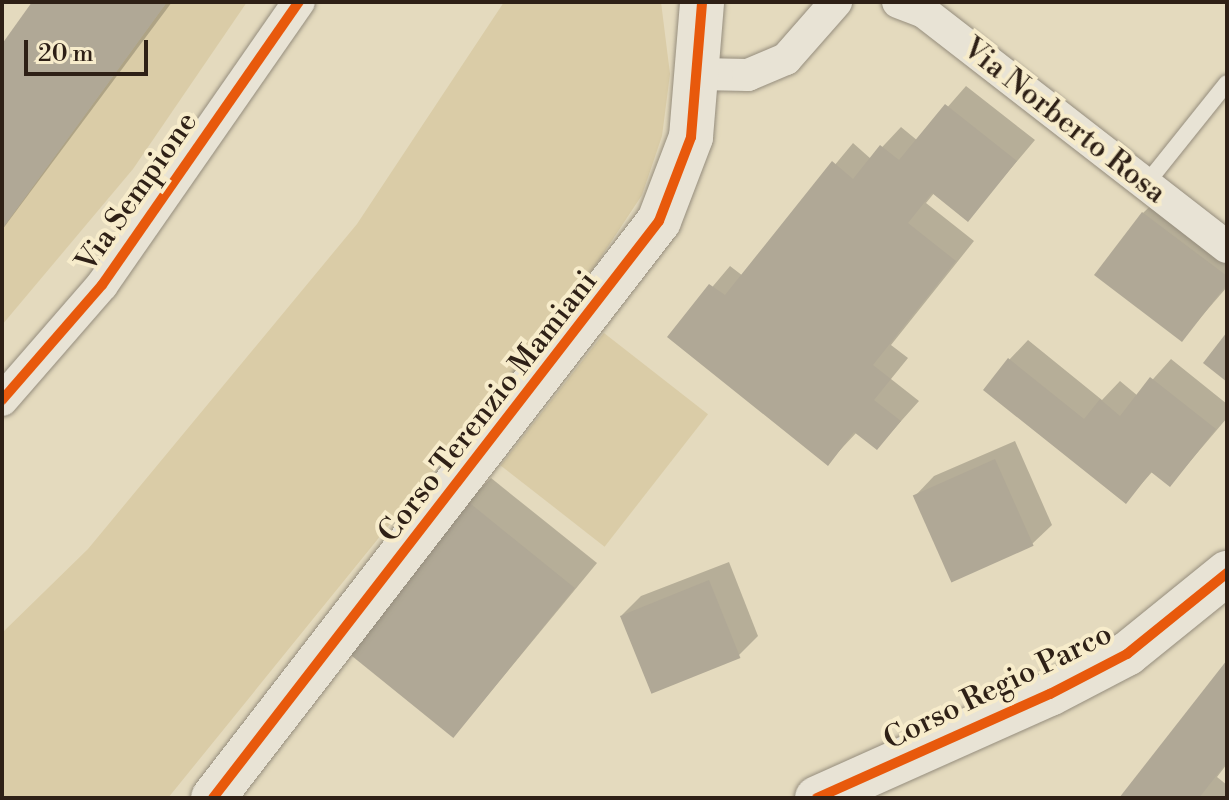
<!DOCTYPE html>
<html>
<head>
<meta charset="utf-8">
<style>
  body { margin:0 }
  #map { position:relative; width:1229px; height:800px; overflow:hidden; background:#e4dabe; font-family:"Libre Bodoni",serif }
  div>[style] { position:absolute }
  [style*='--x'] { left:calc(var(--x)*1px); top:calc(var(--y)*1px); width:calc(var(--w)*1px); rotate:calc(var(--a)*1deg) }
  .green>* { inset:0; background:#dacca7; transform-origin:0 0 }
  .shadow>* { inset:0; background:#0003 }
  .building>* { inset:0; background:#b0a896; transform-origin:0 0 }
  .roads { filter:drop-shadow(0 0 2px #958d7d) drop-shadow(0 0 2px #958d7d) }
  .lane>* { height:16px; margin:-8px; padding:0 8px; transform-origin:8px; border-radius:8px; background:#e8e3d5 }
  .street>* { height:32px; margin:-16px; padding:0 16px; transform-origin:16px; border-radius:16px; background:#e8e3d5 }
  .secondary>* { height:44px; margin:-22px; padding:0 22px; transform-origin:22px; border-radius:22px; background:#e8e3d5 }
  .cycleway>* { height:10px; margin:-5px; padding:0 5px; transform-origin:5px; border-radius:5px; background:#e8590c }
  span { translate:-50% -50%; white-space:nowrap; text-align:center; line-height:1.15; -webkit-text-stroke:8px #f7eccb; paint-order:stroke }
  .street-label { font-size:30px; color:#2e2016 }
  .frame { position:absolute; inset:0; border:4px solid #2e2016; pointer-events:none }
  .scale { position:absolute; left:24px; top:40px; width:124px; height:36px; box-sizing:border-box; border:4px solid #2e2016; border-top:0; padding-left:10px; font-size:24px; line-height:28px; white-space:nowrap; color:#2e2016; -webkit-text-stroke:6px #f7eccb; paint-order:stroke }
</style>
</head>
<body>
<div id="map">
  <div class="green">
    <div style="clip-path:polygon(167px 2px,247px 2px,133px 169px,2px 325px,2px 229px)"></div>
    <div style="clip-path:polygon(504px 2px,661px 2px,670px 74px,662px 136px,642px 195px,578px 292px,168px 798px,2px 798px,2px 633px,88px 549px,357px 224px)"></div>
    <div style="left:604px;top:333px;width:132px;height:168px;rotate:38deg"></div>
  </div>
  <div class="shadow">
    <div style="clip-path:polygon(35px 2px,172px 2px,2px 230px,2px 48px)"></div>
    <div style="clip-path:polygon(966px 86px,1035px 140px,968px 219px,935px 192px,926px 203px,974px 241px,891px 345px,908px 358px,891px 379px,919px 401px,877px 448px,857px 432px,828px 463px,670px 337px,730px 266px,743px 276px,853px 143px,871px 159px,901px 127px,918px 141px)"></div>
    <div style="clip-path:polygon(1163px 194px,1227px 243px,1227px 287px,1182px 339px,1143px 213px)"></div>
    <div style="clip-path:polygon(1028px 340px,1102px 400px,1120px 381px,1138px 396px,1171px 359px,1227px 404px,1227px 418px,1170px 485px,1153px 471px,1126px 501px,1009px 360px)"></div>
    <div style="clip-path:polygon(1015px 441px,1052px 525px,1032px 544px,915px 496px,934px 476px)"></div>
    <div style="clip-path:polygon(491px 478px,597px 563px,454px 736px,468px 501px)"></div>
    <div style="clip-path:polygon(729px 562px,758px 636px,738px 656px,622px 615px,641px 596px)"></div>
    <div style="clip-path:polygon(1227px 664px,1227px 764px,1217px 777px,1227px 785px,1227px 798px,1121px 798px)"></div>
  </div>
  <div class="building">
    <div style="clip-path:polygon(32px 2px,167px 2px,2px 229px,2px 44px)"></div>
    <div style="clip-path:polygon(945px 104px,1017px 161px,968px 222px,932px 193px,908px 223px,956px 261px,873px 365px,891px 379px,874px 400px,901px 421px,877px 450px,854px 432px,828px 466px,667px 337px,709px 284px,725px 295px,832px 161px,853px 179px,880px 145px,899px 160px)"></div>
    <div style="clip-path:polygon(1142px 212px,1227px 276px,1227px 284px,1182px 342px,1094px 275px)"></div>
    <div style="clip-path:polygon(1227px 332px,1227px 382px,1203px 363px)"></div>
    <div style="clip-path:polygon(1008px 358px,1084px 419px,1100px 399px,1120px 416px,1150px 377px,1216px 429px,1170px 487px,1151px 472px,1126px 504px,983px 390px)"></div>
    <div style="left:995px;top:459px;width:95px;height:90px;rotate:66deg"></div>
    <div style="left:466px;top:500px;width:140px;height:193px;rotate:39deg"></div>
    <div style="left:709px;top:580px;width:84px;height:96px;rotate:68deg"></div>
    <div style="clip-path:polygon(1227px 660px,1227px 762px,1199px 798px,1119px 798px)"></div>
  </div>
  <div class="roads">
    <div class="lane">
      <div style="--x:1146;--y:184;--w:129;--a:-51.3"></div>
    </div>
    <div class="street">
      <div style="--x:898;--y:2;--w:28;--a:21"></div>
      <div style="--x:924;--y:12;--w:383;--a:37.8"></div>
      <div style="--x:699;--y:74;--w:49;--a:1.2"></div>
      <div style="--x:748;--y:75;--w:41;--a:-22.8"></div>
      <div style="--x:786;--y:59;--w:76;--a:-48.7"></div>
      <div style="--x:2;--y:400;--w:152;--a:-49"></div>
      <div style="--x:102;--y:285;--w:345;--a:-55.2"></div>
    </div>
    <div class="secondary">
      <div style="--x:213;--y:798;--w:729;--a:-52.3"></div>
      <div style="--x:659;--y:221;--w:90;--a:-69.1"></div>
      <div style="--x:691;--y:137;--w:135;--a:-85.3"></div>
      <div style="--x:817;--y:798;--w:255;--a:-24.1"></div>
      <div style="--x:1050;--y:694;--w:87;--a:-27.5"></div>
      <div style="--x:1127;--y:654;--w:129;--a:-39"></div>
    </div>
  </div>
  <div class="cycleway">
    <div style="--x:2;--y:400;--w:152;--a:-49"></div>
    <div style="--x:102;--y:285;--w:345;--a:-55.2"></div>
    <div style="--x:213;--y:798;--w:729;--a:-52.3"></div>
    <div style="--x:659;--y:221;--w:90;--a:-69.1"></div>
    <div style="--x:691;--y:137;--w:135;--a:-85.3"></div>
    <div style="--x:817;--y:798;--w:255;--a:-24.1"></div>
    <div style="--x:1050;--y:694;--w:87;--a:-27.5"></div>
    <div style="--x:1127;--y:654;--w:129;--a:-39"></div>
  </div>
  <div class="street-label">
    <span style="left:1064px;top:121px;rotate:38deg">Via Norberto Rosa</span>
    <span style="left:137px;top:192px;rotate:-55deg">Via Sempione</span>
    <span style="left:488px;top:407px;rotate:-52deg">Corso Terenzio Mamiani</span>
    <span style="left:998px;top:687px;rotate:-26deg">Corso Regio Parco</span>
  </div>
  <div class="frame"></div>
  <div class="scale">20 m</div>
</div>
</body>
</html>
